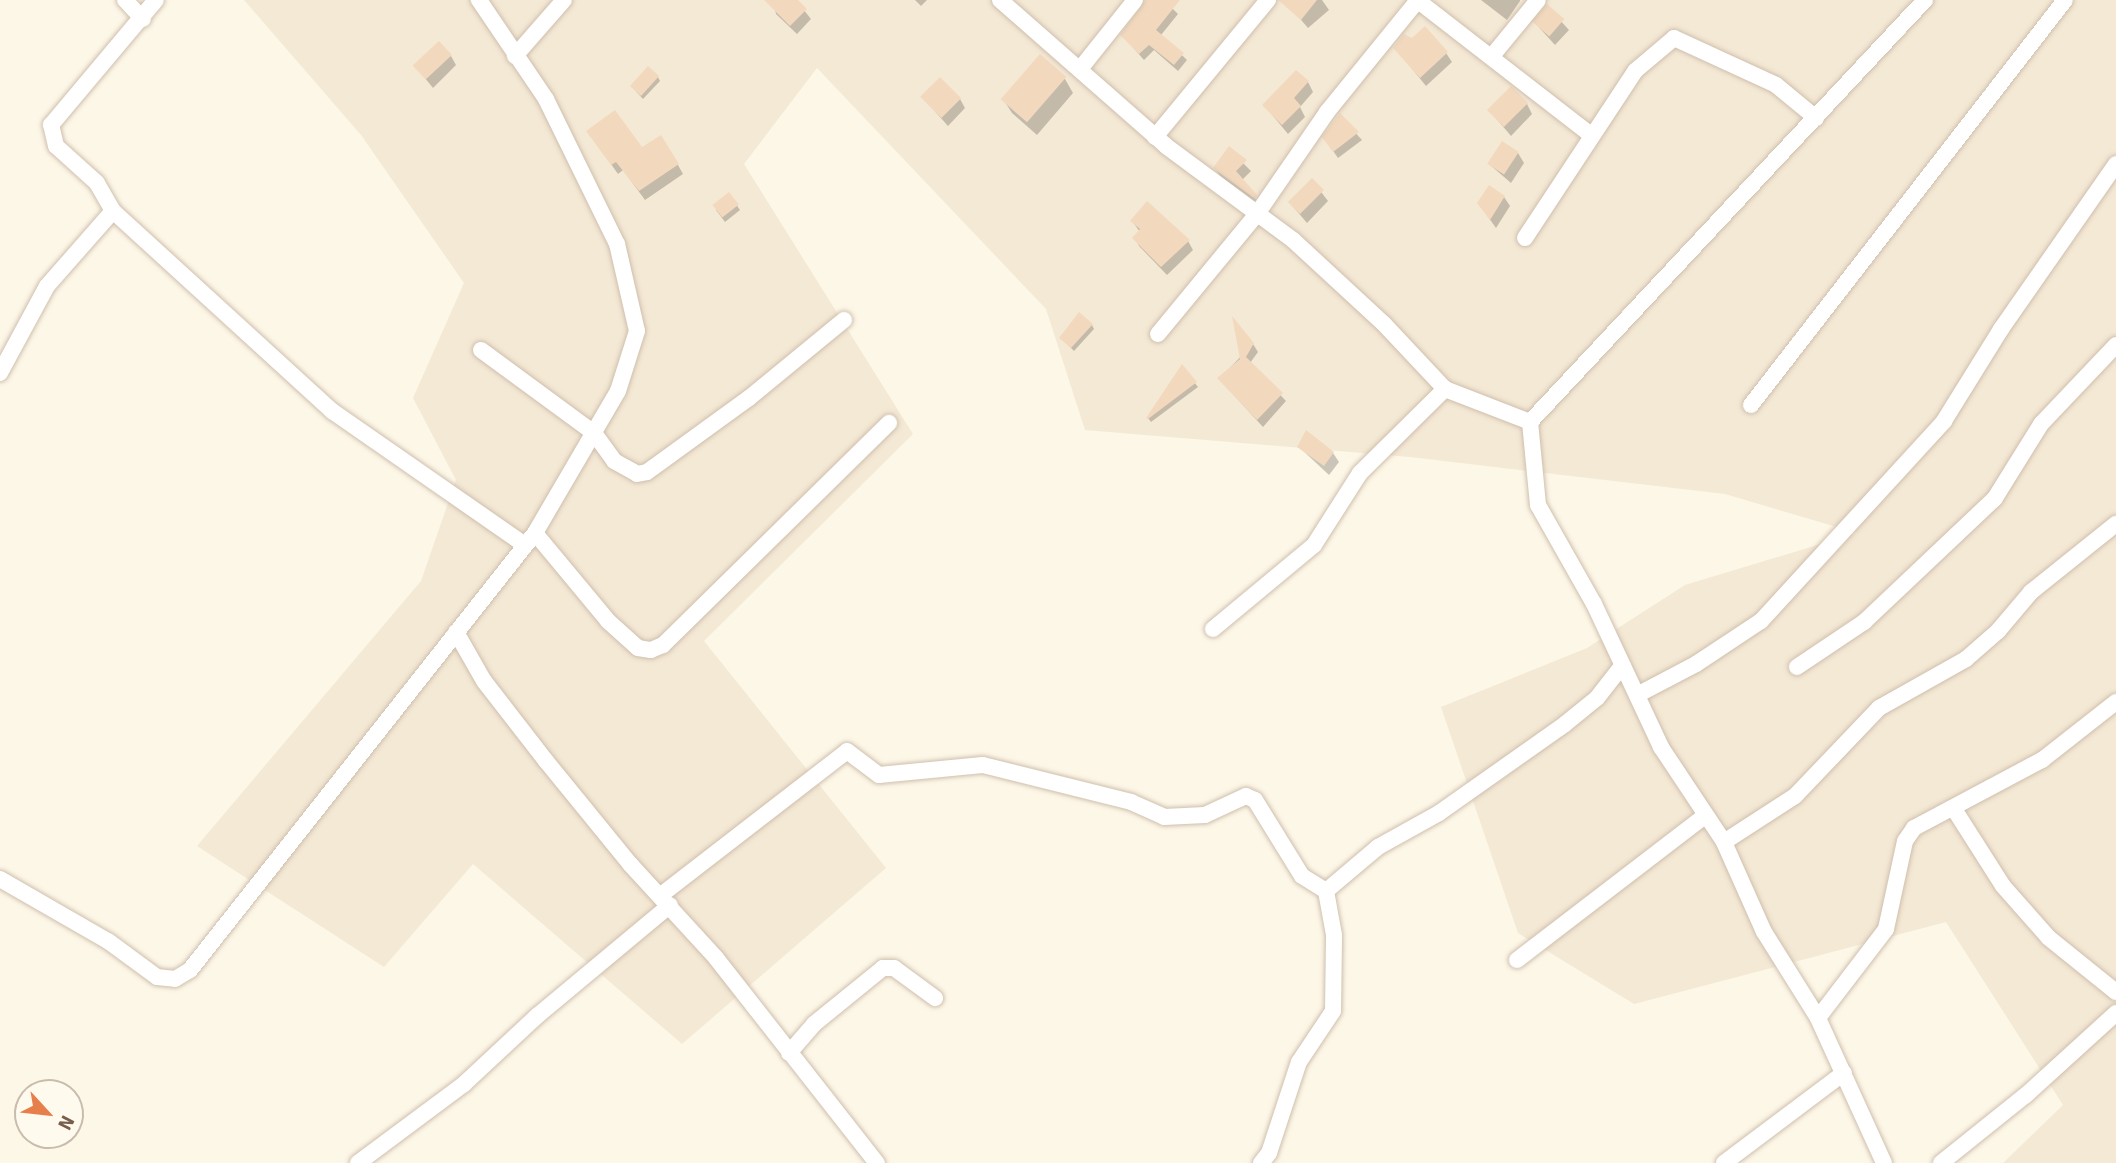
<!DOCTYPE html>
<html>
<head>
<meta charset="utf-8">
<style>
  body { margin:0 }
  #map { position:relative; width:2116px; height:1163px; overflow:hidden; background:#fdf7e7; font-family:Signika,sans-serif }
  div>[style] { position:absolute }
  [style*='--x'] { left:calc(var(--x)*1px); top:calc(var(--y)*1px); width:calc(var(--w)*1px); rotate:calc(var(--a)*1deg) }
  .residential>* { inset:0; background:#f4e9d5 }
  .shadow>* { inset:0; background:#0003 }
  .building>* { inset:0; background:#f2d9be; transform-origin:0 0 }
  .roads { filter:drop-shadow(0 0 2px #cfbfad) drop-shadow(0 0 2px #cfbfad) }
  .street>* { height:16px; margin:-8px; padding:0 8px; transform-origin:8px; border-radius:8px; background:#fff }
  span { translate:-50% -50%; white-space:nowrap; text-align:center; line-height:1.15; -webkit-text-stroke:6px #fffaee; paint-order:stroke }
  .north { position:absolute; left:14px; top:1079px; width:70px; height:70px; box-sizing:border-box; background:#fffaee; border:2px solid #c9bcad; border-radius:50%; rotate:117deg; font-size:19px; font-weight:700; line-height:28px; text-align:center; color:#775f4b }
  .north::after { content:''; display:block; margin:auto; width:24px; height:32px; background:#e77f4c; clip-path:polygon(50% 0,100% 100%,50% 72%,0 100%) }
</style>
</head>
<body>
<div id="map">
  <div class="residential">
    <div style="clip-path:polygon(244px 0,2116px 0,2116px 1163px,2003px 1163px,2063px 1105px,1946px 922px,1634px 1004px,1518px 933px,1441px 707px,1587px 648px,1685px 585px,1857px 533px,1725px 494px,1410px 457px,1085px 430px,1046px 309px,817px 68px,744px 164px,913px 434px,704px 641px,886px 868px,682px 1044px,473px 864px,384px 967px,197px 846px,421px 581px,456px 480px,413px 398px,464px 283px,361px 135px)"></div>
  </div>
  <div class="shadow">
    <div style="clip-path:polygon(773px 0,796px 0,811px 19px,797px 34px,776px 14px)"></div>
    <div style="clip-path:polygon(915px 0,927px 0,921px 6px)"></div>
    <div style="clip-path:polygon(1146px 0,1164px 0,1178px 14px,1161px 35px,1187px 60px,1178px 71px,1154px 50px,1144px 60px,1122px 35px)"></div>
    <div style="clip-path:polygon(1284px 0,1322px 0,1329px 10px,1308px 28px)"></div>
    <div style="clip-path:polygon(1481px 0,1520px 0,1520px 1px,1507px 20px)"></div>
    <div style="clip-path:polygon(1548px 7px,1569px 30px,1555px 45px,1535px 23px)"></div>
    <div style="clip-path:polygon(1412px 40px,1446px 53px,1452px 62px,1426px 86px,1395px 48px)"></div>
    <div style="clip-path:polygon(451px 56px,456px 65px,433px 88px,416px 67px)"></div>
    <div style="clip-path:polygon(1040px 57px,1065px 79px,1073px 93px,1037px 135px,1012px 113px,1003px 99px)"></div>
    <div style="clip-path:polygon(658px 77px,660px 81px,643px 99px,631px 86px)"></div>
    <div style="clip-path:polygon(1308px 82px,1313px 92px,1300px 107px,1305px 117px,1288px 134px,1264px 105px)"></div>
    <div style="clip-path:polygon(923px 98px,960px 99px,965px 108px,948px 126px)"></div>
    <div style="clip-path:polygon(1527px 104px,1532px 114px,1511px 136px,1489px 110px)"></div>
    <div style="clip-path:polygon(1340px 116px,1362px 140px,1338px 158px,1329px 145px)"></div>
    <div style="clip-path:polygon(594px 140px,642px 149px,678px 165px,683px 174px,645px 200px,623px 170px,618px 174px)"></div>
    <div style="clip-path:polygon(1229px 149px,1251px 171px,1242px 180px,1261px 207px,1221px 177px,1215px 168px)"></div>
    <div style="clip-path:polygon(1518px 153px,1524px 163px,1511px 183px,1489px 164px)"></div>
    <div style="clip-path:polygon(1312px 180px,1328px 201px,1307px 223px,1290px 203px)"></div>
    <div style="clip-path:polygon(729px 194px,740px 210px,725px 222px,716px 210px)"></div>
    <div style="clip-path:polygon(1504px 197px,1510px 206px,1496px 228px,1479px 204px)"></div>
    <div style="clip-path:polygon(1132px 221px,1188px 241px,1193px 250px,1167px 275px,1139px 246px,1135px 238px,1140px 232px)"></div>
    <div style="clip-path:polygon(1092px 325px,1094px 329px,1074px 351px,1061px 338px)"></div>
    <div style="clip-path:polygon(1253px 344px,1258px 352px,1250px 363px,1286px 401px,1263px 427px,1219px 379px)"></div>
    <div style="clip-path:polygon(1182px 367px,1198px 387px,1151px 422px,1148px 418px)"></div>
    <div style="clip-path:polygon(1299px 447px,1333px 453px,1339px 462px,1329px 475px)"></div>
  </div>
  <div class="building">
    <div style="clip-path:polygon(764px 0,798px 0,807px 9px,790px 26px)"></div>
    <div style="clip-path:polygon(1145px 0,1180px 0,1156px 30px,1184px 53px,1174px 65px,1149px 45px,1139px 54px,1120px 35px)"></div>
    <div style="clip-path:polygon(1278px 0,1317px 0,1301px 20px)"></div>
    <div style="left:1547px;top:4px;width:23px;height:23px;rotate:41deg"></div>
    <div style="clip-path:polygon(1425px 26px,1448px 52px,1420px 78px,1393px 48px,1404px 34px,1412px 38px)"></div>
    <div style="left:439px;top:41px;width:19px;height:36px;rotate:47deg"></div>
    <div style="left:1040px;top:54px;width:35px;height:60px;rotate:41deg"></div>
    <div style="left:648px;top:66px;width:15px;height:27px;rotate:42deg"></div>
    <div style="clip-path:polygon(1296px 70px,1309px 81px,1294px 98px,1301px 106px,1282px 125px,1262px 105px)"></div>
    <div style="left:940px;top:77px;width:30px;height:28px;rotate:45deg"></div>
    <div style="left:1511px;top:86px;width:24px;height:34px;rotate:45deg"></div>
    <div style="clip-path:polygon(615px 110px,642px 147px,661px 135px,679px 164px,639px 191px,616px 162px,611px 165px,586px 131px)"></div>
    <div style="clip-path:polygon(1340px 113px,1359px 132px,1333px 152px,1322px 137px)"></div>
    <div style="left:1502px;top:141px;width:20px;height:27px;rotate:33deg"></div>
    <div style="clip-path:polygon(1229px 146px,1247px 160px,1236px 171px,1257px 195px,1255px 199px,1213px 168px)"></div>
    <div style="left:1312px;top:178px;width:17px;height:34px;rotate:45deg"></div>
    <div style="clip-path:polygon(1489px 185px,1505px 196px,1490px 220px,1477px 203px)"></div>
    <div style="left:729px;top:192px;width:16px;height:21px;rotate:52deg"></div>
    <div style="clip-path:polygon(1147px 201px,1190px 240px,1161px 267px,1132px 238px,1140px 229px,1130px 221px)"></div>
    <div style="clip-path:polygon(1079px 312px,1093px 324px,1071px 348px,1059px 338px)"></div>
    <div style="clip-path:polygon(1232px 316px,1254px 343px,1246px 357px,1283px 393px,1257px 420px,1217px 378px,1240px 359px)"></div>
    <div style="clip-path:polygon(1182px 364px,1197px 382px,1148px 419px,1146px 418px)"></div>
    <div style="clip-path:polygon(1306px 430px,1334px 452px,1324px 466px,1297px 447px)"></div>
  </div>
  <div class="roads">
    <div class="street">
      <div style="--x:125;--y:0;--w:26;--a:47"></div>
      <div style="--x:1000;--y:0;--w:221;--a:41.3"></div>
      <div style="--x:1166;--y:146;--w:158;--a:36.5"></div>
      <div style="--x:1293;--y:240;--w:124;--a:42.7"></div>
      <div style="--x:1384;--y:324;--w:89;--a:46.8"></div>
      <div style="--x:1445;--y:389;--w:91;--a:21.2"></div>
      <div style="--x:1417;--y:0;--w:219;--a:37.8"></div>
      <div style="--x:515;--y:56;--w:74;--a:-48.8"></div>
      <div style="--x:1492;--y:56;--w:72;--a:-50.6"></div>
      <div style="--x:1080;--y:69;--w:88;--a:-51.4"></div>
      <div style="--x:1155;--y:137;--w:178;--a:-50.5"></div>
      <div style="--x:113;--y:211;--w:297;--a:42.4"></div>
      <div style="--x:332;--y:411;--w:235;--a:34.8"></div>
      <div style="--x:1525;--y:238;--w:200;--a:-56.6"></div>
      <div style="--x:1635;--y:71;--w:51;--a:-40.2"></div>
      <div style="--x:1674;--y:38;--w:112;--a:24.7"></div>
      <div style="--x:1776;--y:85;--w:52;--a:39.5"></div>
      <div style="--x:1158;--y:334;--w:156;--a:-50.5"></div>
      <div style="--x:1257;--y:214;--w:124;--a:-55.5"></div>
      <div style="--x:1327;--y:112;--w:144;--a:-50.9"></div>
      <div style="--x:481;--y:350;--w:140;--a:36.3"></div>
      <div style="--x:594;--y:433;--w:34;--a:54"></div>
      <div style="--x:614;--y:461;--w:26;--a:29"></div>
      <div style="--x:637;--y:474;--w:10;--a:-11"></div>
      <div style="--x:647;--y:472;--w:126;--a:-36"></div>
      <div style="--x:749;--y:398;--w:123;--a:-39.4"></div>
      <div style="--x:0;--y:373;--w:99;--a:-61.6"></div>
      <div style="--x:47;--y:286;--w:100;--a:-48.7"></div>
      <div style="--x:113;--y:211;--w:32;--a:-120"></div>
      <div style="--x:97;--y:183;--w:55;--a:-137.9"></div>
      <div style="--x:56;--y:146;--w:22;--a:-103"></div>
      <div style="--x:51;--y:125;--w:163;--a:-50"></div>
      <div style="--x:1751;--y:405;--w:512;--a:-52.21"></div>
      <div style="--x:535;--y:533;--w:114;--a:50.3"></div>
      <div style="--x:608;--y:621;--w:40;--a:42"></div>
      <div style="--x:638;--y:648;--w:13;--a:9"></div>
      <div style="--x:651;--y:650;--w:13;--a:-23"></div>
      <div style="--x:663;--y:645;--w:317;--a:-44.5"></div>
      <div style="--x:1213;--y:629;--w:131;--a:-39.7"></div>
      <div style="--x:1314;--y:545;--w:85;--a:-57.4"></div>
      <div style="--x:1360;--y:473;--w:120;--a:-44.7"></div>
      <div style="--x:456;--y:632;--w:56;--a:60.3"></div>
      <div style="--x:484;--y:681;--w:101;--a:52.2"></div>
      <div style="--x:546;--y:761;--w:133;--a:50.8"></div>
      <div style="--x:630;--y:864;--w:127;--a:47.5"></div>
      <div style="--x:716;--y:958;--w:261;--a:51.9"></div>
      <div style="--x:1797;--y:667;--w:81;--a:-33.9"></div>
      <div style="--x:1864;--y:622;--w:180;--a:-43.4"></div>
      <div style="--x:1995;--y:498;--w:87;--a:-58.1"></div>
      <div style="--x:2041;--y:424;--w:109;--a:-46.5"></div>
      <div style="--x:1637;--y:695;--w:67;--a:-27.7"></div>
      <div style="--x:1696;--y:664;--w:78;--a:-33.5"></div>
      <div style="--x:1761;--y:621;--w:271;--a:-47.5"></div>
      <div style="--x:1944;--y:421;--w:108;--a:-58.2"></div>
      <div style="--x:2001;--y:329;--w:201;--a:-55.1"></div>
      <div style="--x:1954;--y:809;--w:91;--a:57.5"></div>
      <div style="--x:2003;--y:886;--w:69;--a:48.5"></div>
      <div style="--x:2049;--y:938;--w:86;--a:38.9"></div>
      <div style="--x:1724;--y:842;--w:85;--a:-32.9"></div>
      <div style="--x:1795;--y:796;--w:122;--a:-46.3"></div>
      <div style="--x:1879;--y:708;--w:100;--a:-29.4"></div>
      <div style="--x:1966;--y:659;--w:43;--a:-41.2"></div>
      <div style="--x:1998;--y:631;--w:51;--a:-49.8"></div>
      <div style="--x:2031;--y:592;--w:109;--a:-38.7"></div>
      <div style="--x:0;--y:879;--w:125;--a:29.9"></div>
      <div style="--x:108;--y:941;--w:61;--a:36.3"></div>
      <div style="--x:157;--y:977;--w:18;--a:6"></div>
      <div style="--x:175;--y:979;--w:17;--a:-31"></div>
      <div style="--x:190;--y:970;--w:557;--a:-51.71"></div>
      <div style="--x:535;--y:533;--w:164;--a:-59.7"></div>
      <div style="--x:618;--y:391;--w:63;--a:-72.4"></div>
      <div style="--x:637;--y:331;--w:89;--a:-102.9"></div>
      <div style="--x:617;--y:244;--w:161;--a:-116.1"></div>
      <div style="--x:546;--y:99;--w:120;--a:-124.1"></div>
      <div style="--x:1326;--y:891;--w:68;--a:-40.2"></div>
      <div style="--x:1378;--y:847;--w:70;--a:-29.1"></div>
      <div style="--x:1439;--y:813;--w:154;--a:-35.2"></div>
      <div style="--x:1565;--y:724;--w:41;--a:-39.1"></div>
      <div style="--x:1597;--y:698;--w:39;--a:-52"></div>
      <div style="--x:661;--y:895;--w:235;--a:-37.7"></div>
      <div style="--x:847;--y:751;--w:40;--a:37"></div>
      <div style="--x:879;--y:775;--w:104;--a:-5.5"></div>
      <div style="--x:983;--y:765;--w:153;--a:14"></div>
      <div style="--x:1131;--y:802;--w:36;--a:24"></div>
      <div style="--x:1164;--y:817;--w:41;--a:-2.8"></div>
      <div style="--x:1205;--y:815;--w:45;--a:-24.9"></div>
      <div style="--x:1246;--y:796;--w:10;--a:24"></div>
      <div style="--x:1255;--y:800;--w:89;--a:58.3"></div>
      <div style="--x:1302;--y:876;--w:28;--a:32"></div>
      <div style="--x:1517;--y:960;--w:237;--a:-37.5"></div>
      <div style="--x:1818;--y:1018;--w:112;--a:-52.6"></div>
      <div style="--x:1886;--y:929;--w:90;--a:-77.8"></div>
      <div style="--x:1905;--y:841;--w:16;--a:-55"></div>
      <div style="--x:1914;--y:828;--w:145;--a:-28"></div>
      <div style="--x:2042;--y:760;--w:94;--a:-38.1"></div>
      <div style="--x:789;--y:1053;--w:38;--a:-49"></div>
      <div style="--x:814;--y:1024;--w:89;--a:-39.1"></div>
      <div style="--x:883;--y:968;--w:11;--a:0"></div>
      <div style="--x:894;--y:968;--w:51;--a:36.2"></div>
      <div style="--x:358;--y:1163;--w:132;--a:-36.7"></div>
      <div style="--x:464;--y:1084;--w:100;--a:-43"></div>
      <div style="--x:537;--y:1016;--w:173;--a:-39.8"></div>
      <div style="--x:1261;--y:1163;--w:13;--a:-51"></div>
      <div style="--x:1269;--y:1153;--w:96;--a:-71.8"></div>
      <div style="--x:1299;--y:1062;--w:61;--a:-56.3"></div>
      <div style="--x:1333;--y:1011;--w:76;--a:-89.2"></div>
      <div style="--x:1334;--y:935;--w:45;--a:-100.3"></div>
      <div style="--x:1724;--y:1163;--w:150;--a:-36.9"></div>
      <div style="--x:1884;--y:1163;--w:159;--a:-114.5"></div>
      <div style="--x:1818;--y:1018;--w:102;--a:-122.1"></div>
      <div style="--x:1764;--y:932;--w:98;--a:-114"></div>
      <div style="--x:1724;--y:842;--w:114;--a:-123.6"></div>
      <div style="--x:1661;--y:747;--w:158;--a:-115.1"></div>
      <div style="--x:1594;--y:604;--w:114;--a:-119.5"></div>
      <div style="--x:1538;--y:505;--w:83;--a:-95.5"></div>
      <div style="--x:1530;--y:422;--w:578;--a:-46.89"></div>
      <div style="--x:1941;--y:1163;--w:109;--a:-38.7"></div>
      <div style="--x:2026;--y:1095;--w:122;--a:-42.3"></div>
    </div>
  </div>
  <div class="north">N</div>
</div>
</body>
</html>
